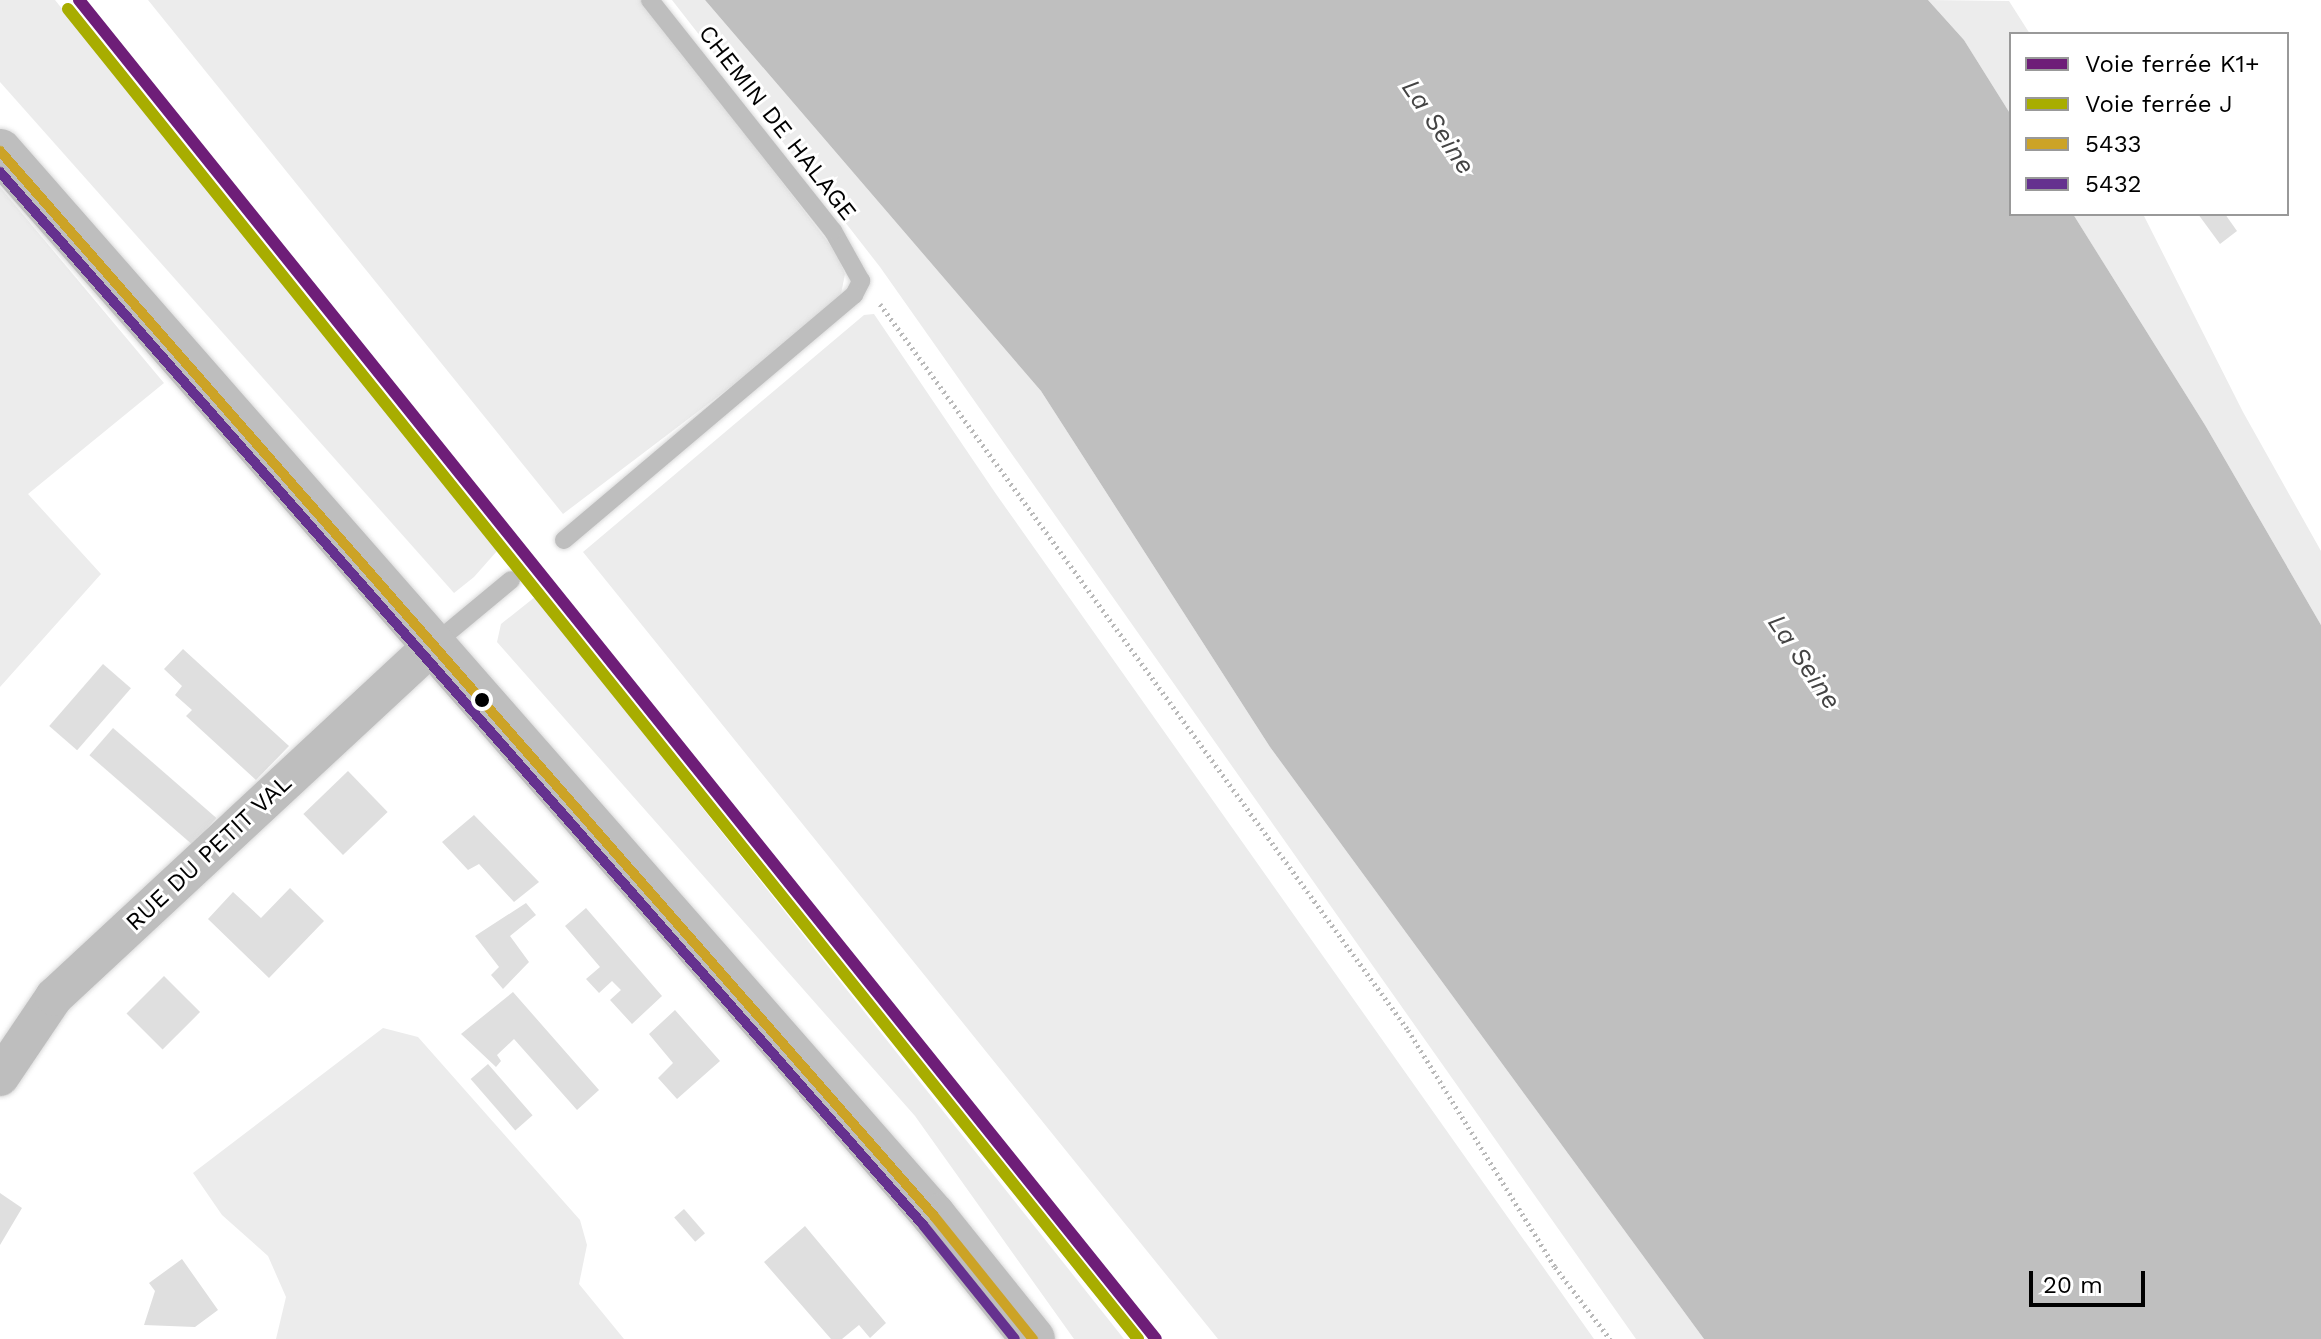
<!DOCTYPE html>
<html>
<head>
<meta charset="utf-8">
<style>
  body { margin:0 }
  #map { position:relative; width:2321px; height:1339px; overflow:hidden; background:#fff; font-family:"Work Sans",sans-serif }
  div>[style] { position:absolute }
  [style*='--x'] { left:calc(var(--x)*1px); top:calc(var(--y)*1px); width:calc(var(--w)*1px); rotate:calc(var(--a)*1deg) }
  .green>* { inset:0; background:#ececec }
  .water>* { inset:0; background:#bfbfbf }
  .building>* { inset:0; background:#dfdfdf; transform-origin:0 0 }
  .path>* { height:5px; margin-top:-2.5px; transform-origin:0; background:repeating-linear-gradient(90deg,#b9b9b9 0 2px,transparent 0 6px) }
  .roads { filter:drop-shadow(0 0 2px #dbdbdb) drop-shadow(0 0 2px #dbdbdb) }
  .lane>* { height:18px; margin:-9px; padding:0 9px; transform-origin:9px; border-radius:9px; background:#bebebe }
  .street>* { height:38px; margin:-19px; padding:0 19px; transform-origin:19px; border-radius:19px; background:#bebebe }
  .primary>* { height:44px; margin:-22px; padding:0 22px; transform-origin:22px; border-radius:22px; background:#bebebe }
  .bus-1>* { height:10px; margin:-5px; padding:0 5px; transform-origin:5px; border-radius:5px; background:#cca326 }
  .bus-2>* { height:10px; margin:-5px; padding:0 5px; transform-origin:5px; border-radius:5px; background:#65318f }
  .rail-1>* { height:12px; margin:-6px; padding:0 6px; transform-origin:6px; border-radius:6px; background:#6e1e78 }
  .rail-2>* { height:12px; margin:-6px; padding:0 6px; transform-origin:6px; border-radius:6px; background:#a8ad00 }
  .dots>* { width:22px; height:22px; translate:-50% -50%; box-sizing:border-box; border:4px solid #fff; border-radius:50% }
  span { translate:-50% -50%; white-space:nowrap; text-align:center; line-height:1.15; -webkit-text-stroke:6px #fff; paint-order:stroke }
  .street-label { font-size:24px; color:#000 }
  .water-label { font-size:26px; color:#444; font-style:italic }
  .legend { position:absolute; left:2009px; top:32px; width:280px; height:184px; box-sizing:border-box; background:#fff; border:2px solid #999; margin:0; padding:10px 14px; list-style:none; font-size:24px; color:#000 }
  .legend li { display:flex; align-items:center; gap:16px; height:40px }
  .legend b { width:40px; border:2px solid #999 }
  .scale { position:absolute; left:2029px; top:1271px; width:116px; height:36px; box-sizing:border-box; border:4px solid #000; border-top:0; padding-left:10px; font-size:24px; line-height:28px; white-space:nowrap; color:#000; -webkit-text-stroke:6px #fff; paint-order:stroke }
</style>
</head>
<body>
<div id="map">
  <div class="green">
    <div style="clip-path:polygon(0 0,55px 0,497px 551px,474px 577px,454px 593px,0 82px)"></div>
    <div style="clip-path:polygon(148px 0,643px 0,837px 254px,845px 274px,841px 294px,762px 363px,563px 514px)"></div>
    <div style="clip-path:polygon(672px 0,705px 0,1041px 391px,1270px 747px,1704px 1339px,1636px 1339px,880px 267px)"></div>
    <div style="clip-path:polygon(1928px 0,2009px 1px,2030px 34px,2011px 34px,2011px 115px,1964px 40px)"></div>
    <div style="clip-path:polygon(0 187px,164px 383px,28px 494px,101px 574px,0 687px)"></div>
    <div style="clip-path:polygon(2073px 214px,2143px 214px,2243px 412px,2321px 551px,2321px 625px,2205px 425px)"></div>
    <div style="clip-path:polygon(874px 314px,996px 494px,1594px 1339px,1218px 1339px,583px 552px,864px 315px)"></div>
    <div style="clip-path:polygon(535px 597px,1124px 1339px,1074px 1339px,915px 1116px,497px 642px,501px 624px)"></div>
    <div style="clip-path:polygon(383px 1028px,418px 1037px,580px 1220px,587px 1245px,579px 1284px,624px 1339px,276px 1339px,286px 1297px,268px 1256px,222px 1215px,193px 1173px)"></div>
  </div>
  <div class="water">
    <div style="clip-path:polygon(705px 0,1928px 0,1964px 40px,2011px 115px,2011px 214px,2073px 214px,2205px 425px,2321px 625px,2321px 1339px,1704px 1339px,1270px 747px,1041px 391px)"></div>
  </div>
  <div class="building">
    <div style="clip-path:polygon(2198px 214px,2225px 214px,2237px 231px,2220px 244px)"></div>
    <div style="clip-path:polygon(183px 649px,289px 746px,256px 780px,186px 716px,192px 710px,175px 695px,182px 686px,164px 669px)"></div>
    <div style="left:103px;top:664px;width:37px;height:82px;rotate:41deg"></div>
    <div style="left:113px;top:728px;width:137px;height:36px;rotate:41deg"></div>
    <div style="left:348px;top:771px;width:57px;height:62px;rotate:46deg"></div>
    <div style="clip-path:polygon(474px 815px,539px 882px,514px 902px,479px 864px,468px 870px,442px 842px)"></div>
    <div style="clip-path:polygon(290px 888px,324px 921px,269px 978px,208px 919px,233px 892px,261px 918px)"></div>
    <div style="clip-path:polygon(526px 903px,536px 915px,510px 936px,529px 962px,503px 989px,491px 975px,499px 967px,475px 936px)"></div>
    <div style="clip-path:polygon(586px 908px,662px 996px,632px 1024px,610px 1000px,621px 990px,612px 981px,599px 993px,586px 979px,600px 967px,565px 926px)"></div>
    <div style="left:164px;top:976px;width:51px;height:53px;rotate:45deg"></div>
    <div style="clip-path:polygon(513px 992px,599px 1090px,577px 1110px,514px 1039px,497px 1055px,501px 1061px,496px 1067px,461px 1034px)"></div>
    <div style="clip-path:polygon(675px 1010px,720px 1061px,677px 1099px,658px 1078px,673px 1063px,649px 1034px)"></div>
    <div style="left:488px;top:1064px;width:68px;height:23px;rotate:49deg"></div>
    <div style="clip-path:polygon(0 1193px,22px 1208px,0 1245px)"></div>
    <div style="left:684px;top:1209px;width:32px;height:13px;rotate:49deg"></div>
    <div style="clip-path:polygon(805px 1226px,886px 1323px,870px 1338px,859px 1325px,842px 1339px,831px 1339px,764px 1262px)"></div>
    <div style="clip-path:polygon(182px 1259px,218px 1310px,195px 1327px,144px 1325px,155px 1291px,149px 1283px)"></div>
  </div>
  <div class="path">
    <div style="--x:880;--y:304;--w:898;--a:53.97"></div>
    <div style="--x:1408;--y:1030;--w:279;--a:58.2"></div>
    <div style="--x:1555;--y:1267;--w:91;--a:52.6"></div>
  </div>
  <div class="roads">
    <div class="lane">
      <div style="--x:564;--y:540;--w:380;--a:-40.2"></div>
      <div style="--x:854;--y:295;--w:16;--a:-63"></div>
      <div style="--x:861;--y:281;--w:57;--a:-119.2"></div>
      <div style="--x:833;--y:231;--w:295;--a:-128.4"></div>
      <div style="--x:434;--y:644;--w:100;--a:-39.7"></div>
    </div>
    <div class="street">
      <div style="--x:0;--y:1077;--w:97;--a:-56"></div>
      <div style="--x:54;--y:997;--w:519;--a:-42.89"></div>
    </div>
    <div class="primary">
      <div style="--x:0;--y:151;--w:1417;--a:48.75"></div>
      <div style="--x:934;--y:1216;--w:158;--a:51.2"></div>
    </div>
  </div>
  <div class="bus-1">
    <div style="--x:0;--y:151;--w:1417;--a:48.75"></div>
    <div style="--x:934;--y:1216;--w:158;--a:51.2"></div>
  </div>
  <div class="bus-2">
    <div style="--x:0;--y:172;--w:1400;--a:48.76"></div>
    <div style="--x:923;--y:1225;--w:146;--a:51.1"></div>
  </div>
  <div class="rail-1">
    <div style="--x:79;--y:0;--w:1718;--a:51.19"></div>
  </div>
  <div class="rail-2">
    <div style="--x:68;--y:9;--w:1707;--a:51.18"></div>
  </div>
  <div class="dots">
    <div style="left:482px;top:700px;background:#000"></div>
  </div>
  <div class="street-label">
    <span style="left:777px;top:123px;rotate:52deg">CHEMIN DE HALAGE</span>
    <span style="left:209px;top:853px;rotate:-43deg">RUE DU PETIT VAL</span>
  </div>
  <div class="water-label">
    <span style="left:1438px;top:127px;rotate:56deg">La Seine</span>
    <span style="left:1804px;top:662px;rotate:56deg">La Seine</span>
  </div>
  <ul class="legend">
  <li><b style="height:10px;background:#6e1e78"></b>Voie ferrée K1+</li>
  <li><b style="height:10px;background:#a8ad00"></b>Voie ferrée J</li>
  <li><b style="height:10px;background:#cca326"></b>5433</li>
  <li><b style="height:10px;background:#65318f"></b>5432</li>
  </ul>
  <div class="scale">20 m</div>
</div>
</body>
</html>
